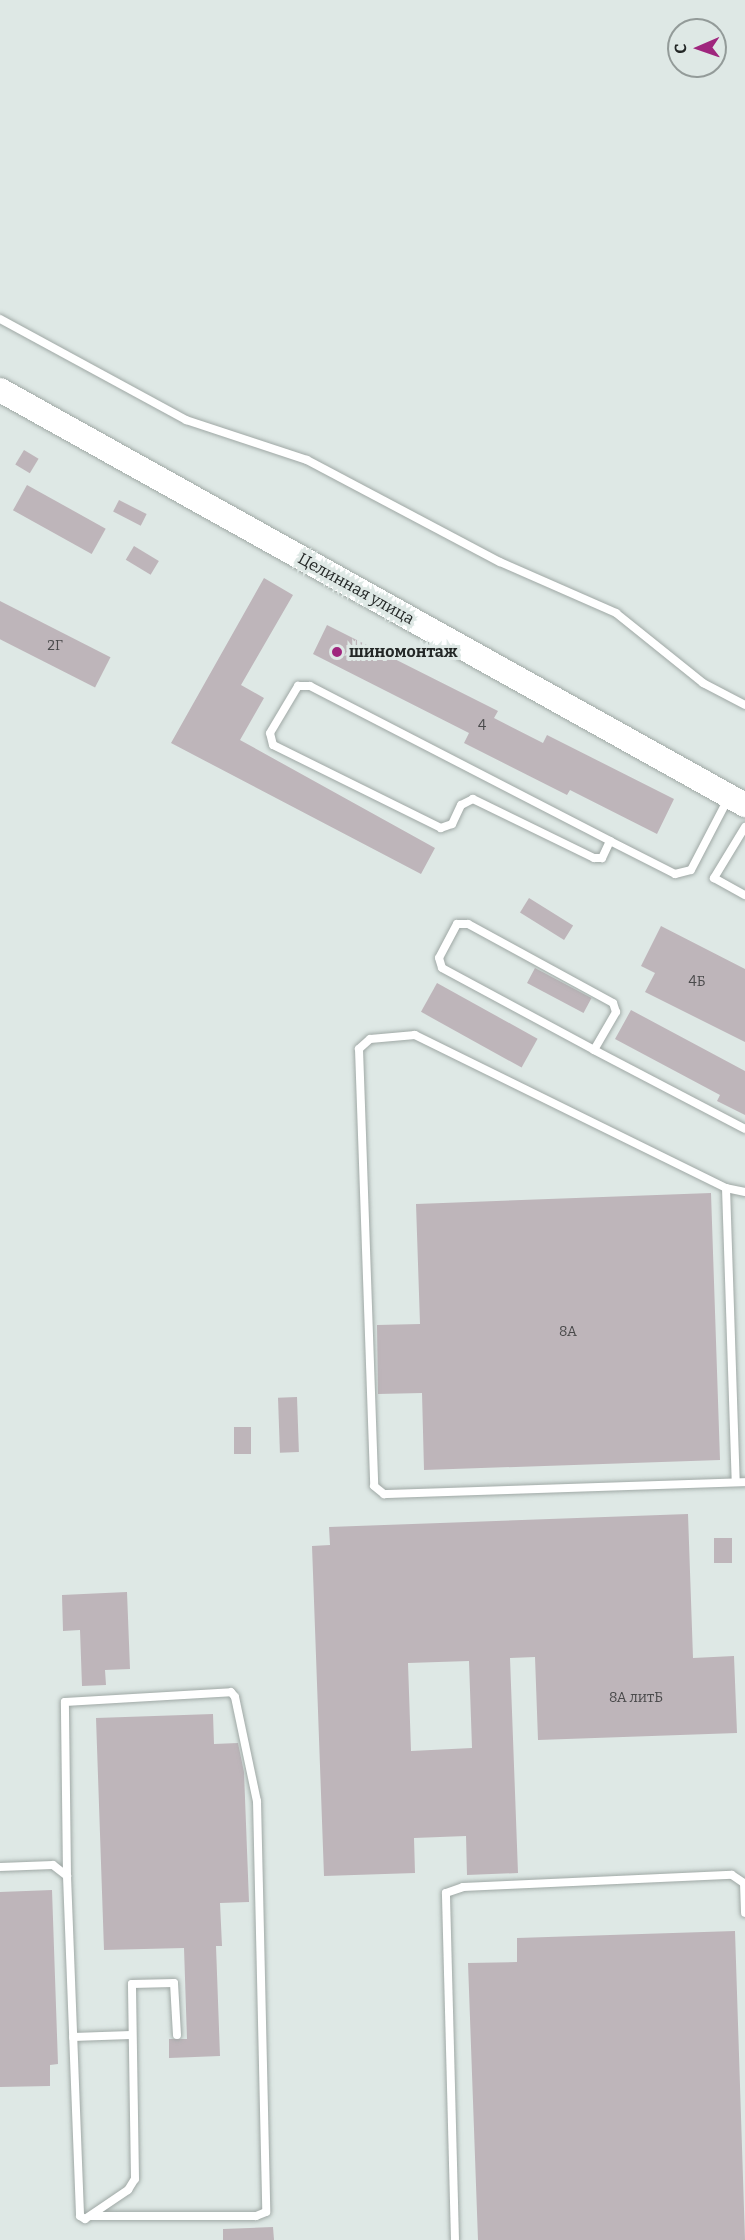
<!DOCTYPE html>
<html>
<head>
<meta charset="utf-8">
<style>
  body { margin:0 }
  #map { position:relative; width:745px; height:2240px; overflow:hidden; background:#dee8e5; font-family:Bitter,serif }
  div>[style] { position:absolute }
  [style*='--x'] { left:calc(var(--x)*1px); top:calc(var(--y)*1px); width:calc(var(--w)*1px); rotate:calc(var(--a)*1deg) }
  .building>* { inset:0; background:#beb5ba; transform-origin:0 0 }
  .roads { filter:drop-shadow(0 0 2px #9fa8a5) drop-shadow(0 0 2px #9fa8a5) }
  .service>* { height:8px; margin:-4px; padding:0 4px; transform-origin:4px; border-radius:4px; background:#fff }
  .secondary>* { height:24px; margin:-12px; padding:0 12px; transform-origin:12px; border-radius:12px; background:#fff }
  .dots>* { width:16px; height:16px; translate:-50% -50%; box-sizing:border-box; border:3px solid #dee8e5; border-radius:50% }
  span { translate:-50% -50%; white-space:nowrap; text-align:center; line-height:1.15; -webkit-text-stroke:6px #dee8e5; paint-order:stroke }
  .number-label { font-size:14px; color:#4a4a4b }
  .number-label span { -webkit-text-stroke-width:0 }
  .street-label { font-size:16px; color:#232726 }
  .poi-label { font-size:16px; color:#232726; font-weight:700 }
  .left { translate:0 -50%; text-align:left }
  .north { position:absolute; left:667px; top:18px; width:60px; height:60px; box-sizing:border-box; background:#dee8e5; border:2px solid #939b99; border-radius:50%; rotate:268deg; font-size:16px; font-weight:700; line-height:24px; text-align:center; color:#232726 }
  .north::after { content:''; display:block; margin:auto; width:21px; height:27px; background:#9f267d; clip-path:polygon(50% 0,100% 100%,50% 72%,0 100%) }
</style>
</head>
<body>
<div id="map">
  <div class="building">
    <div style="left:24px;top:450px;width:17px;height:17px;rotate:31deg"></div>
    <div style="left:27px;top:485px;width:90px;height:29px;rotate:29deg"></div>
    <div style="left:119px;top:500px;width:31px;height:13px;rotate:27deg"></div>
    <div style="left:134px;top:546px;width:29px;height:16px;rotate:31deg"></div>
    <div style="clip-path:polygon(264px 578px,293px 595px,241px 685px,264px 698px,240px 740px,435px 848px,421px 874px,171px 743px)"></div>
    <div style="left:0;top:601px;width:124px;height:34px;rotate:27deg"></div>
    <div style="clip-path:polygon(327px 625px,498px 711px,494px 718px,543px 743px,547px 735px,674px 799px,657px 834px,570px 790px,567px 795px,464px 743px,469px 733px,313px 654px)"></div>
    <div style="left:529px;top:898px;width:52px;height:17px;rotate:32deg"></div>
    <div style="clip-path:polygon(661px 926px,745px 969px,745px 1042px,645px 992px,655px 973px,641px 966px)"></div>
    <div style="left:535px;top:968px;width:64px;height:17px;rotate:28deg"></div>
    <div style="left:437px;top:983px;width:115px;height:33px;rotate:29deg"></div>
    <div style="clip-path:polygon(631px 1010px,745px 1071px,745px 1115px,717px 1101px,720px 1095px,615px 1039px)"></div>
    <div style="clip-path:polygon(711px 1193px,720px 1460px,424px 1470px,422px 1393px,378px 1394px,377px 1325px,420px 1324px,416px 1204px)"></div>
    <div style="left:297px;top:1397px;width:55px;height:19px;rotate:88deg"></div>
    <div style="left:234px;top:1427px;width:17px;height:27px"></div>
    <div style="clip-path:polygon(evenodd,688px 1514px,693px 1658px,734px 1656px,737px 1733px,538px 1740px,535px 1657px,510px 1658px,518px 1873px,467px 1875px,466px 1836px,414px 1838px,415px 1873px,324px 1876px,312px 1546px,330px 1545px,329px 1527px,688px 1514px,469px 1661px,472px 1748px,411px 1751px,408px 1663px,469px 1661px)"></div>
    <div style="left:732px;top:1538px;width:25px;height:18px;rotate:90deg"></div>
    <div style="clip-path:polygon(127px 1592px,130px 1669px,105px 1670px,106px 1685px,82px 1686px,80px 1630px,63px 1631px,62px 1595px)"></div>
    <div style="clip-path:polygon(213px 1714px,214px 1744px,238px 1743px,244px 1772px,249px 1902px,220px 1903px,222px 1946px,216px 1946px,220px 2056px,169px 2058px,169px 2039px,187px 2039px,184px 1948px,104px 1950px,96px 1718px)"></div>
    <div style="clip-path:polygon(52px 1890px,58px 2064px,50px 2065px,50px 2086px,0 2087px,0 1892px)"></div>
    <div style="clip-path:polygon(735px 1931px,745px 2240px,478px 2240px,468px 1963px,517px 1962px,517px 1938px)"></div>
    <div style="clip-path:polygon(273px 2227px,274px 2240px,223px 2240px,223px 2229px)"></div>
  </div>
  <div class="roads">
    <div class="service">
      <div style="--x:0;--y:319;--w:212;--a:28.5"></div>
      <div style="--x:186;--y:420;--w:127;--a:18.3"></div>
      <div style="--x:307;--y:460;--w:218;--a:27.9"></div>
      <div style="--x:500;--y:562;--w:127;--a:23.7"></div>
      <div style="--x:616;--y:613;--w:112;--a:38.8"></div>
      <div style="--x:703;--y:683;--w:47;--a:27.6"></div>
      <div style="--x:745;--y:827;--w:60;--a:121.3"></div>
      <div style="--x:714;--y:878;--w:35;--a:29"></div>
      <div style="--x:610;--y:841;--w:19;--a:115"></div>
      <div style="--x:602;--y:858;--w:8;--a:180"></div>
      <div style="--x:594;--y:858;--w:135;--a:-154"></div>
      <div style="--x:473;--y:799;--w:13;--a:153"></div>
      <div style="--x:461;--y:805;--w:21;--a:115"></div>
      <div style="--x:452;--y:824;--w:12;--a:160"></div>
      <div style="--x:441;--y:828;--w:187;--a:-153.7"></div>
      <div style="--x:273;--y:745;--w:12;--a:-104"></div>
      <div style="--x:270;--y:733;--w:55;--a:-59.2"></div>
      <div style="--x:298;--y:686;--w:12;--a:0"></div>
      <div style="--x:310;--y:686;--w:338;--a:27.3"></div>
      <div style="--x:610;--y:841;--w:73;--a:26.9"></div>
      <div style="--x:675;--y:874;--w:16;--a:-14"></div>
      <div style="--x:691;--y:870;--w:82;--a:-62.5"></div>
      <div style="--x:594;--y:1050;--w:44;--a:-59.9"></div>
      <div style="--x:616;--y:1012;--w:9;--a:-108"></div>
      <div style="--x:613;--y:1003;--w:165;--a:-151.4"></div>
      <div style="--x:468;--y:924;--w:11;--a:180"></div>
      <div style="--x:457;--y:924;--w:38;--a:118"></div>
      <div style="--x:439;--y:958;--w:10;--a:73"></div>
      <div style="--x:442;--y:968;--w:173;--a:28.3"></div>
      <div style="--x:594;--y:1050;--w:170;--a:27.6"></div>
      <div style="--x:726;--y:1188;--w:294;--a:88.1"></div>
      <div style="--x:745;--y:1192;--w:19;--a:-168"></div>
      <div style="--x:726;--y:1188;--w:347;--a:-153.8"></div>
      <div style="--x:415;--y:1035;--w:45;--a:174.9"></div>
      <div style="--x:370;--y:1039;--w:15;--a:138"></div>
      <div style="--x:359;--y:1049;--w:437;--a:88"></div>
      <div style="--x:374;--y:1486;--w:13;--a:39"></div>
      <div style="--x:384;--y:1494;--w:361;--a:-1.9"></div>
      <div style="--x:0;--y:1867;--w:53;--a:-2.2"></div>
      <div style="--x:53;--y:1865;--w:18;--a:38"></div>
      <div style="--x:67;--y:1876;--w:340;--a:87.8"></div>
      <div style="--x:80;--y:2216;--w:6;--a:31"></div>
      <div style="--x:85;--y:2219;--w:52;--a:-34"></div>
      <div style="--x:128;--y:2190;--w:13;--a:-58"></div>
      <div style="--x:135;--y:2179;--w:195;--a:-90.9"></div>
      <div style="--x:132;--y:1984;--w:42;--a:-1.4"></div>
      <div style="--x:174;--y:1983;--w:52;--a:86.7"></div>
      <div style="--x:67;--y:1876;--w:174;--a:-90.7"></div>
      <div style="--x:65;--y:1702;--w:166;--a:-3.4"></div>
      <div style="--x:231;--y:1692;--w:6;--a:51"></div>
      <div style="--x:235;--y:1697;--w:106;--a:78.1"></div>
      <div style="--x:257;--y:1801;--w:411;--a:88.7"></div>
      <div style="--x:266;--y:2212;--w:11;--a:158"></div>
      <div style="--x:256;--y:2216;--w:165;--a:180"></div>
      <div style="--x:73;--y:2037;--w:58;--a:-2"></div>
      <div style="--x:455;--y:2240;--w:347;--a:-91.5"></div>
      <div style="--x:446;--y:1893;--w:18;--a:-19"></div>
      <div style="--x:463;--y:1887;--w:269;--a:-2.6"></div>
      <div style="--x:732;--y:1875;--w:14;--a:34"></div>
      <div style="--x:744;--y:1883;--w:30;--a:88"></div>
    </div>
    <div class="secondary">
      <div style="--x:0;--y:390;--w:853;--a:29.12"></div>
    </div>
  </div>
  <div class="dots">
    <div style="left:337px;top:652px;background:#9f267d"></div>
  </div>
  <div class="number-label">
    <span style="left:55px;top:646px">2Г</span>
    <span style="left:482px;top:726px">4</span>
    <span style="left:697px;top:982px">4Б</span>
    <span style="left:568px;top:1332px">8А</span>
    <span style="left:636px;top:1698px">8А литБ</span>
  </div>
  <div class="street-label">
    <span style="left:356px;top:589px;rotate:29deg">Целинная улица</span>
  </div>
  <div class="poi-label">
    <span class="left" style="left:349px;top:652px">шиномонтаж</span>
  </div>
  <div class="north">С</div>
</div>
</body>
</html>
